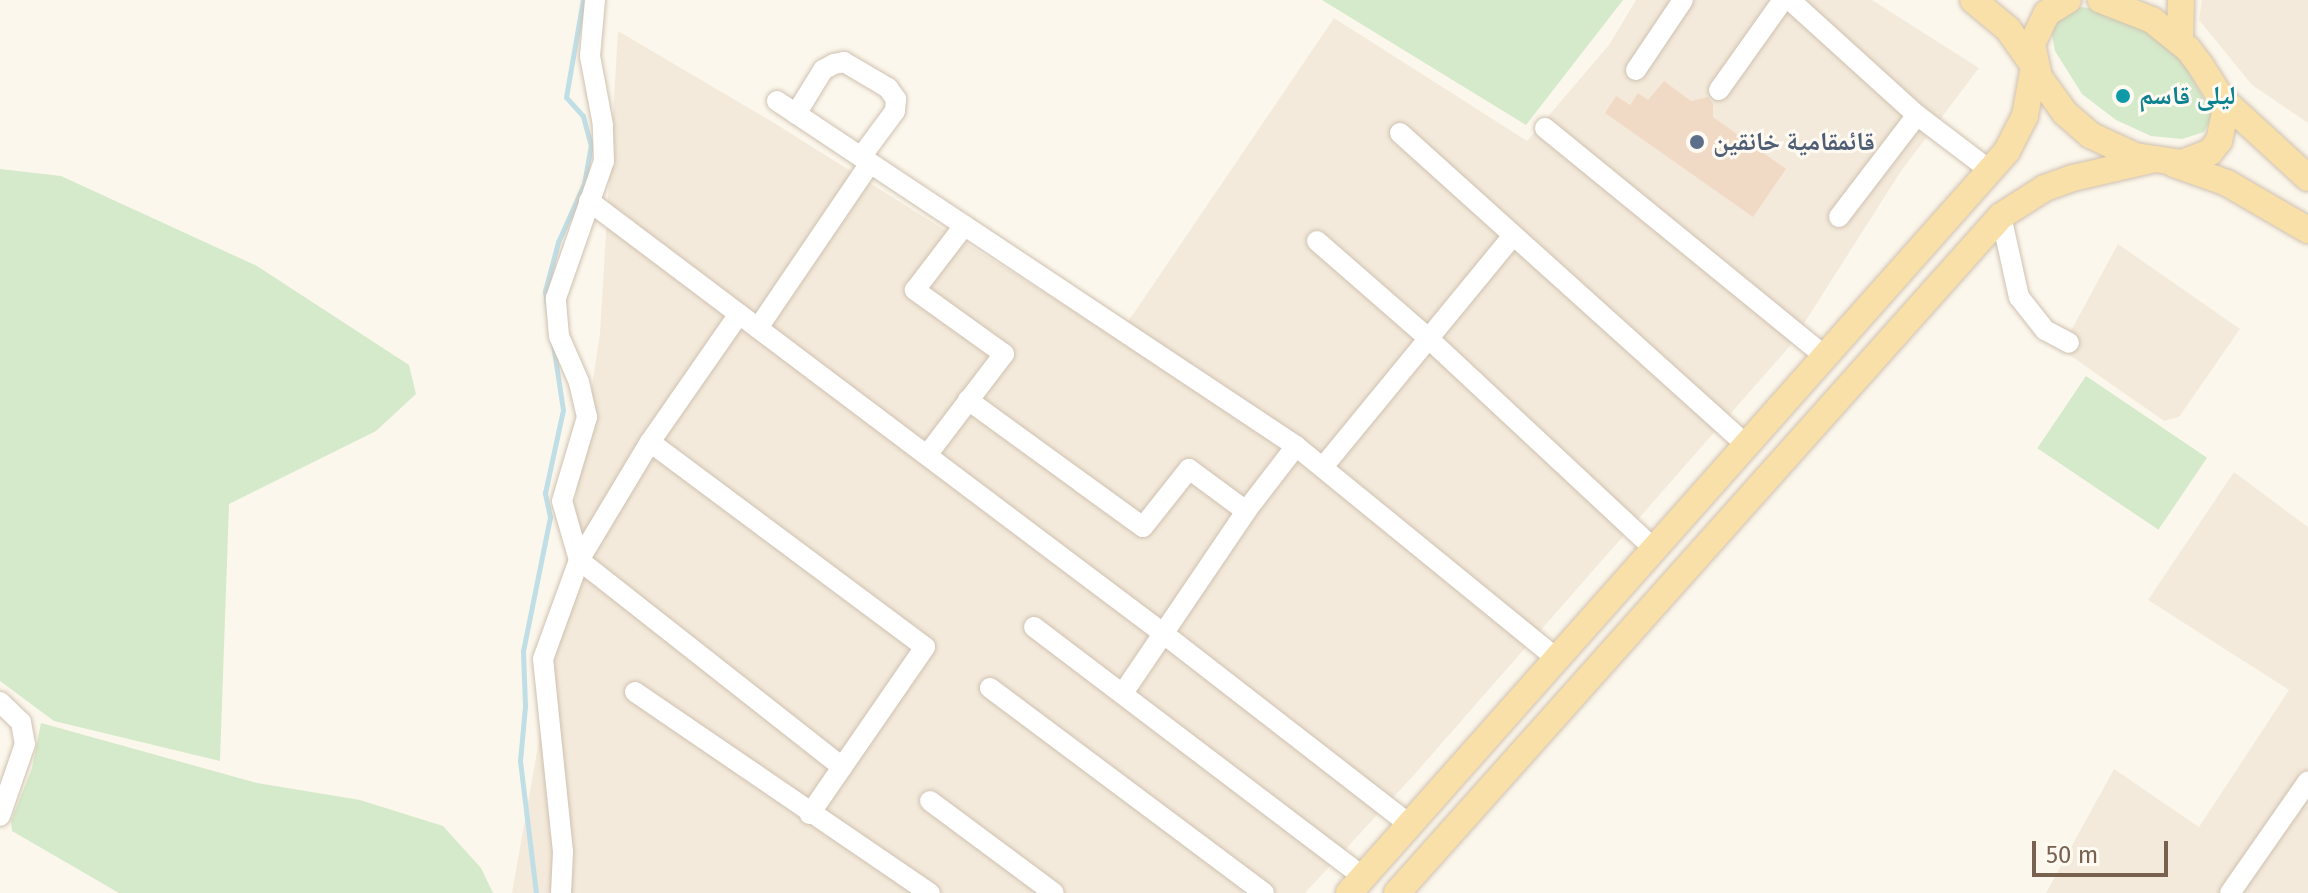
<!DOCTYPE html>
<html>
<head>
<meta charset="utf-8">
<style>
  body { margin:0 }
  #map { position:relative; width:2308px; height:893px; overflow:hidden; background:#fcf7ec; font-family:"Fira Sans","Noto Naskh Arabic",sans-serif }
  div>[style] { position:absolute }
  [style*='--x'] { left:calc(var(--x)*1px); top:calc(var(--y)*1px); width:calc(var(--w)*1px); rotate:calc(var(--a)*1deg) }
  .residential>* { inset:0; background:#f4eadb }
  .green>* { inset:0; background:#d5eaca; transform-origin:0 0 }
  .stream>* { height:5px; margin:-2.5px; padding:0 2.5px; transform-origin:2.5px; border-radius:2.5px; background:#c0dee6 }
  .building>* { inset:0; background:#f1dac5 }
  .roads { filter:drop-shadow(0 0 2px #cfc1b1) drop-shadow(0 0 2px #cfc1b1) }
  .minor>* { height:20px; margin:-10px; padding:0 10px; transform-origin:10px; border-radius:10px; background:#fff }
  .major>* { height:26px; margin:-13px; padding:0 13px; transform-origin:13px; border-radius:13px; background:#f8e0a8 }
  .dots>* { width:22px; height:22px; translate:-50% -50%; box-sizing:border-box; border:4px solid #fffbf3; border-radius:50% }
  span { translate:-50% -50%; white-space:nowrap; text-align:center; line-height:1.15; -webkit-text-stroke:6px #fffbf3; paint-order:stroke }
  .culture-label { font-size:26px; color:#0d838f; font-weight:700 }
  .left { translate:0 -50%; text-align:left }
  .service-label { font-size:26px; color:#4e5e75; font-weight:700 }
  .scale { position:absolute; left:2032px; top:841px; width:136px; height:36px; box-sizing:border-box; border:4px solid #78614f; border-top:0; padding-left:10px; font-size:24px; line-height:28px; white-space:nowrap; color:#78614f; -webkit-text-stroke:6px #fffbf3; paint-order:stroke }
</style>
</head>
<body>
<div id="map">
  <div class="residential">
    <div style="clip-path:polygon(1636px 0,1872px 0,1979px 68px,1901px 171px,1789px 347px,1413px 776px,1305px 893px,512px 893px,544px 712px,600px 333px,618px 31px,771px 121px,1117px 338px,1334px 18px,1527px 141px,1609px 45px)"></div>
    <div style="clip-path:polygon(2202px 0,2308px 0,2308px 123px,2252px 85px,2199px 20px)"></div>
    <div style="clip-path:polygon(2118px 244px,2240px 329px,2179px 417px,2164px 421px,2061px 349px)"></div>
    <div style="clip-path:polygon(2234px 472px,2308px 527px,2308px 893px,2046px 893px,2114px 769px,2199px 827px,2289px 690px,2148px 600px)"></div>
  </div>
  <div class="green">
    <div style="clip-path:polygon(1322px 0,1623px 0,1526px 125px)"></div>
    <div style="clip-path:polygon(2082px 7px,2104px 11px,2170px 40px,2213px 114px,2204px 132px,2182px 139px,2151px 136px,2116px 120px,2082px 94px,2055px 51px,2051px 30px,2054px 21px,2065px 12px)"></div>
    <div style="clip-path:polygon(0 169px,61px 176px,257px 266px,409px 365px,416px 394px,376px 431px,229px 504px,220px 761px,54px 721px,0 681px)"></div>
    <div style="left:2086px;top:376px;width:146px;height:87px;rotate:34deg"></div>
    <div style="clip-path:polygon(41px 723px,257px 783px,360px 800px,443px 826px,481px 868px,493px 893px,119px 893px,12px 831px,11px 821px,32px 768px)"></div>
  </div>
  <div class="stream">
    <div style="--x:536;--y:893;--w:133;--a:-96.9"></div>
    <div style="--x:520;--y:761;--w:55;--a:-84.8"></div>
    <div style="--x:525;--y:706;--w:55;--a:-92.1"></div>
    <div style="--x:523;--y:651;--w:137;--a:-78.6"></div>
    <div style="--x:550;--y:517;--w:25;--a:-102"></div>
    <div style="--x:545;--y:493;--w:85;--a:-77.8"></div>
    <div style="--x:563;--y:410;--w:120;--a:-98.6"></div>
    <div style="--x:545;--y:291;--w:51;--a:-75.1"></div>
    <div style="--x:558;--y:242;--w:64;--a:-65.9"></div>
    <div style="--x:584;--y:184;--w:39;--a:-80"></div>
    <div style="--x:591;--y:146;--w:31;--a:-105"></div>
    <div style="--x:583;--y:116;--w:25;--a:-132"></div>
    <div style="--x:566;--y:97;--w:98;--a:-80.1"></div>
  </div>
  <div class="building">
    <div style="clip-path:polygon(1664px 81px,1691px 101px,1708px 97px,1713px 104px,1713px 117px,1786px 169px,1753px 217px,1605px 113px,1616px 96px,1630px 105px,1638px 93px,1648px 100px)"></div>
  </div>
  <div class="roads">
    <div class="minor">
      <div style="--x:1790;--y:0;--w:171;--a:42.2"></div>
      <div style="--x:1917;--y:115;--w:94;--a:37.2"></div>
      <div style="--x:1636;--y:70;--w:84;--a:-56.1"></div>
      <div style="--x:1719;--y:90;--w:110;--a:-54.6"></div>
      <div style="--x:777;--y:101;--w:623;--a:33.61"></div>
      <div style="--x:1296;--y:446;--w:335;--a:39.2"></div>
      <div style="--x:796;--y:114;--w:52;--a:-58.5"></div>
      <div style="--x:823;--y:70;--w:13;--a:-29"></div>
      <div style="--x:834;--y:64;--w:10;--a:-11"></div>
      <div style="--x:844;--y:62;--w:51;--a:30.6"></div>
      <div style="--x:888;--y:88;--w:14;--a:54"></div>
      <div style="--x:896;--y:99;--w:12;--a:95"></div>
      <div style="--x:895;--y:111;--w:57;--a:126.5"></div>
      <div style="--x:1545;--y:128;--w:362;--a:39.2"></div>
      <div style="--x:1400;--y:133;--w:467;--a:42"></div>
      <div style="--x:589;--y:201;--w:720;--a:36.98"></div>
      <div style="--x:1164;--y:634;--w:310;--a:37.8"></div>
      <div style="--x:2001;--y:216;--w:83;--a:77.5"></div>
      <div style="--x:2019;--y:297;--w:42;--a:51.8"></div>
      <div style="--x:2045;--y:330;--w:27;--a:28"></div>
      <div style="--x:1839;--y:217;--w:128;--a:-52.6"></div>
      <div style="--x:1317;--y:241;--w:147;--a:41.1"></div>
      <div style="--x:1428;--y:338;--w:309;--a:43"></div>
      <div style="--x:739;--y:314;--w:156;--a:124.8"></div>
      <div style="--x:650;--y:442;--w:138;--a:121"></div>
      <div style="--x:579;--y:560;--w:335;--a:38.2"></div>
      <div style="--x:758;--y:328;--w:199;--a:-55.8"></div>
      <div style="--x:968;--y:400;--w:216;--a:36"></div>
      <div style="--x:1143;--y:527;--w:74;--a:-51.6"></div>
      <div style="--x:1189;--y:469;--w:71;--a:36.4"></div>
      <div style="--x:650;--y:442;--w:343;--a:36.7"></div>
      <div style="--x:925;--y:647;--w:203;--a:124.6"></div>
      <div style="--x:927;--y:455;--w:127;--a:-52.7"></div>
      <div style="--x:1004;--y:354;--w:110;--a:-144.3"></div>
      <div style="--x:915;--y:290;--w:81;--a:-52.6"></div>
      <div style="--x:1323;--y:467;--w:299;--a:-50.6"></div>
      <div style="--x:1034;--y:627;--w:413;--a:37.2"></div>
      <div style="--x:990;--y:688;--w:342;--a:36.8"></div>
      <div style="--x:635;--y:692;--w:357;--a:34.3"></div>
      <div style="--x:1123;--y:693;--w:220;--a:-55.9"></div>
      <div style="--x:1246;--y:511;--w:82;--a:-52.4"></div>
      <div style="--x:0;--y:702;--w:29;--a:44"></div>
      <div style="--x:21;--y:722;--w:22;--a:80"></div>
      <div style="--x:25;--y:744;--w:76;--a:109.1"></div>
      <div style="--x:930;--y:801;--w:154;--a:36.6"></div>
      <div style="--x:561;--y:893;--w:41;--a:-87.2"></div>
      <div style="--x:563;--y:852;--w:194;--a:-95.9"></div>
      <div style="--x:543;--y:659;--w:105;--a:-70"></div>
      <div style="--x:579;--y:560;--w:61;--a:-106.1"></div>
      <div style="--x:562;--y:501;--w:88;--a:-73.4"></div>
      <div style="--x:587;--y:417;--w:36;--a:-103"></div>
      <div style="--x:579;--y:382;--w:50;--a:-113.5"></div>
      <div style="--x:559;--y:336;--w:38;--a:-95"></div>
      <div style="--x:556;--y:298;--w:145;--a:-70.7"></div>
      <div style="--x:604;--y:161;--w:36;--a:-92"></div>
      <div style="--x:603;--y:125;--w:70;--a:-100.7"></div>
      <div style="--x:590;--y:56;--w:56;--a:-84.9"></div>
      <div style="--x:2230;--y:893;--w:136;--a:-55.1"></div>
    </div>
    <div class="major">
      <div style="--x:2068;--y:0;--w:25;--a:148"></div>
      <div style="--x:2047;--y:13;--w:34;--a:116"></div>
      <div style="--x:2032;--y:44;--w:34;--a:78"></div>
      <div style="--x:2039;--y:77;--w:44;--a:54.2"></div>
      <div style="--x:2065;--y:113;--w:33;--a:41"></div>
      <div style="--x:2090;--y:135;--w:50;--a:25"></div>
      <div style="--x:2135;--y:156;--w:48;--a:8.5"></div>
      <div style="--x:2182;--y:163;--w:30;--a:-21"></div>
      <div style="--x:2210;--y:152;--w:14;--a:-51"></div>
      <div style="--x:2219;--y:141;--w:30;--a:-78"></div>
      <div style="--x:2225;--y:112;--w:15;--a:-106"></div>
      <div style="--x:2221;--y:98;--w:38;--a:-122"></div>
      <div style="--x:2201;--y:66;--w:21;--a:-127"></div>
      <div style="--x:2188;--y:49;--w:46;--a:-141.1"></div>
      <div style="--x:2152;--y:20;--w:55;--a:-158.6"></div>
      <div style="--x:2180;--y:41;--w:41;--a:-88.6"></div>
      <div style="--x:2221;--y:98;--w:118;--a:42.6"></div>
      <div style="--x:2174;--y:164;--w:56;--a:19.7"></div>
      <div style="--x:2227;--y:183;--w:94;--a:30.1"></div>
      <div style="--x:1349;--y:893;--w:992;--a:-48.43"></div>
      <div style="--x:2007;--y:151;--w:39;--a:-63"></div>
      <div style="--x:2025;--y:116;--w:51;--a:-79.8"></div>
      <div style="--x:2034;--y:66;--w:45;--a:-125.1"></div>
      <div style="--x:2008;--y:29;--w:45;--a:-140.4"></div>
      <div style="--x:1397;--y:893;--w:907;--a:-48.26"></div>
      <div style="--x:2001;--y:216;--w:52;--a:-32.5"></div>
      <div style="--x:2045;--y:188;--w:30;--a:-20"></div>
      <div style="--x:2073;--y:178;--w:80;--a:-13"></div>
    </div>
  </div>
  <div class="dots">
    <div style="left:2123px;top:96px;background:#0f9aa8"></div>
    <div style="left:1697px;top:142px;background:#5c6f8a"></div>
  </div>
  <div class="culture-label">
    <span class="left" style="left:2139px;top:96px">ليلى قاسم</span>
  </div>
  <div class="service-label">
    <span class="left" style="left:1713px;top:142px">قائمقامية خانقين</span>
  </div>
  <div class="scale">50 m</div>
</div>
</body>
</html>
